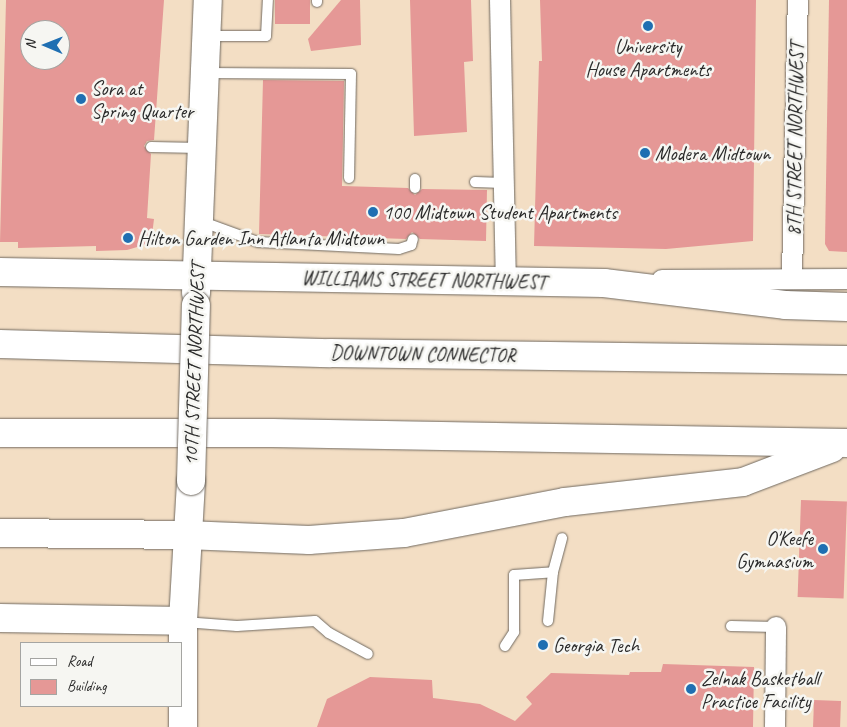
<!DOCTYPE html>
<html>
<head>
<meta charset="utf-8">
<style>
  body { margin:0 }
  #map { position:relative; width:847px; height:727px; overflow:hidden; background:#f3dec4; font-family:Caveat,sans-serif }
  div>[style] { position:absolute }
  [style*='--x'] { left:calc(var(--x)*1px); top:calc(var(--y)*1px); width:calc(var(--w)*1px); rotate:calc(var(--a)*1deg) }
  .building>* { inset:0; background:#e59896; transform-origin:0 0 }
  .roads { filter:drop-shadow(0 0 1px #716a61) drop-shadow(0 0 1px #716a61) }
  .lane>* { height:10px; margin:-5px; padding:0 5px; transform-origin:5px; border-radius:5px; background:#fff }
  .street>* { height:20px; margin:-10px; padding:0 10px; transform-origin:10px; border-radius:10px; background:#fff }
  .secondary>* { height:28px; margin:-14px; padding:0 14px; transform-origin:14px; border-radius:14px; background:#fff }
  .highway>* { height:28px; margin:-14px; padding:0 14px; transform-origin:14px; border-radius:14px; background:#fff }
  .bridges { filter:drop-shadow(0 0 1px #716a61) drop-shadow(0 0 1px #716a61) }
  .secondary-bridge>* { height:28px; margin:-14px; padding:0 14px; transform-origin:14px; border-radius:14px; background:#fff }
  .dots>* { width:14px; height:14px; translate:-50% -50%; box-sizing:border-box; border:2px solid #f6f6f2; border-radius:50% }
  span { translate:-50% -50%; white-space:nowrap; text-align:center; line-height:1.15; -webkit-text-stroke:5px #f6f6f2; paint-order:stroke }
  .poi-label { font-size:20px; color:#2b2b2b }
  .left { translate:0 -50%; text-align:left }
  .right { translate:-100% -50%; text-align:right }
  .street-label { font-size:20px; color:#2b2b2b }
  .legend { position:absolute; left:20px; top:642px; width:162px; height:65px; box-sizing:border-box; background:#f6f6f2; border:1px solid #a5a5a2; margin:0; padding:6px 9px; list-style:none; font-size:15px; color:#2b2b2b }
  .legend li { display:flex; align-items:center; gap:10px; height:25px }
  .legend b { width:25px; border:1px solid #a5a5a2 }
  .north { position:absolute; left:20px; top:20px; width:50px; height:50px; box-sizing:border-box; background:#f6f6f2; border:1px solid #a5a5a2; border-radius:50%; rotate:271deg; font-size:14px; font-weight:700; line-height:20px; text-align:center; color:#2b2b2b }
  .north::after { content:''; display:block; margin:auto; width:18px; height:22px; background:#1f6fb2; clip-path:polygon(50% 0,100% 100%,50% 72%,0 100%) }
</style>
</head>
<body>
<div id="map">
  <div class="building">
    <div style="clip-path:polygon(evenodd,6px 0,164px 0,154px 140px,147px 141px,144px 146px,151px 154px,147px 218px,154px 219px,152px 235px,144px 245px,127px 250px,96px 251px,96px 246px,18px 248px,18px 242px,0 242px,6px 0,30px 30px,60px 30px,60px 60px,30px 60px,30px 30px)"></div>
    <div style="left:275px;top:0;width:35px;height:24px"></div>
    <div style="clip-path:polygon(341px 0,360px 0,361px 45px,311px 51px,308px 39px)"></div>
    <div style="clip-path:polygon(410px 0,471px 0,473px 61px,464px 62px,467px 132px,414px 136px)"></div>
    <div style="clip-path:polygon(540px 0,756px 0,753px 241px,666px 249px,534px 246px,539px 61px,542px 61px)"></div>
    <div style="clip-path:polygon(829px 0,847px 0,847px 252px,829px 251px,825px 244px)"></div>
    <div style="clip-path:polygon(263px 80px,344px 81px,342px 186px,408px 188px,415px 195px,422px 189px,487px 190px,486px 241px,420px 239px,412px 232px,406px 239px,259px 234px)"></div>
    <div style="left:801px;top:500px;width:46px;height:97px;rotate:2deg"></div>
    <div style="clip-path:polygon(663px 664px,754px 667px,753px 727px,317px 727px,327px 699px,370px 677px,432px 680px,433px 698px,480px 704px,515px 721px,532px 704px,526px 697px,551px 673px,629px 675px,630px 672px,661px 672px)"></div>
    <div style="left:814px;top:700px;width:27px;height:27px;rotate:2deg"></div>
  </div>
  <div class="roads">
    <div class="lane">
      <div style="--x:317;--y:0;--w:2;--a:90"></div>
      <div style="--x:208;--y:36;--w:58;--a:0"></div>
      <div style="--x:266;--y:36;--w:36;--a:-87"></div>
      <div style="--x:206;--y:73;--w:145;--a:0.4"></div>
      <div style="--x:351;--y:74;--w:104;--a:91.1"></div>
      <div style="--x:151;--y:147;--w:49;--a:1.2"></div>
      <div style="--x:475;--y:182;--w:28;--a:2"></div>
      <div style="--x:415;--y:188;--w:9;--a:-90"></div>
      <div style="--x:200;--y:221;--w:62;--a:19.9"></div>
      <div style="--x:258;--y:242;--w:141;--a:2.8"></div>
      <div style="--x:399;--y:249;--w:13;--a:-18"></div>
      <div style="--x:411;--y:245;--w:6;--a:-72"></div>
      <div style="--x:548;--y:621;--w:49;--a:-84.2"></div>
      <div style="--x:553;--y:572;--w:35;--a:-75"></div>
      <div style="--x:184;--y:622;--w:53;--a:4.3"></div>
      <div style="--x:237;--y:626;--w:78;--a:-3.7"></div>
      <div style="--x:315;--y:621;--w:18;--a:41"></div>
      <div style="--x:329;--y:633;--w:44;--a:28.3"></div>
      <div style="--x:731;--y:626;--w:45;--a:1.3"></div>
      <div style="--x:505;--y:646;--w:17;--a:-57"></div>
      <div style="--x:514;--y:632;--w:57;--a:-90"></div>
      <div style="--x:514;--y:575;--w:39;--a:-4"></div>
    </div>
    <div class="street">
      <div style="--x:500;--y:0;--w:281;--a:88.8"></div>
      <div style="--x:792;--y:278;--w:278;--a:-88.8"></div>
      <div style="--x:662;--y:280;--w:185;--a:-0.3"></div>
      <div style="--x:775;--y:727;--w:100;--a:-89.4"></div>
    </div>
    <div class="secondary">
      <div style="--x:0;--y:272;--w:604;--a:1.04"></div>
      <div style="--x:196;--y:293;--w:293;--a:-87.7"></div>
      <div style="--x:0;--y:533;--w:186;--a:0.6"></div>
      <div style="--x:0;--y:618;--w:183;--a:0.9"></div>
      <div style="--x:183;--y:727;--w:106;--a:-90"></div>
      <div style="--x:183;--y:621;--w:140;--a:-86.7"></div>
    </div>
    <div class="highway">
      <div style="--x:604;--y:283;--w:182;--a:6.9"></div>
      <div style="--x:785;--y:305;--w:62;--a:1.8"></div>
      <div style="--x:0;--y:344;--w:330;--a:1.6"></div>
      <div style="--x:330;--y:353;--w:517;--a:0.78"></div>
      <div style="--x:0;--y:433;--w:272;--a:0"></div>
      <div style="--x:272;--y:433;--w:575;--a:1"></div>
      <div style="--x:186;--y:535;--w:123;--a:2.3"></div>
      <div style="--x:309;--y:540;--w:95;--a:-4.2"></div>
      <div style="--x:404;--y:533;--w:164;--a:-10.9"></div>
      <div style="--x:565;--y:502;--w:179;--a:-6.4"></div>
      <div style="--x:743;--y:482;--w:95;--a:-20.9"></div>
    </div>
  </div>
  <div class="bridges">
    <div class="secondary-bridge">
      <div style="--x:191;--y:481;--w:176;--a:-88.4"></div>
    </div>
  </div>
  <div class="dots">
    <div style="left:648px;top:26px;background:#1f6fb2"></div>
    <div style="left:81px;top:99px;background:#1f6fb2"></div>
    <div style="left:645px;top:153px;background:#1f6fb2"></div>
    <div style="left:373px;top:212px;background:#1f6fb2"></div>
    <div style="left:128px;top:238px;background:#1f6fb2"></div>
    <div style="left:823px;top:549px;background:#1f6fb2"></div>
    <div style="left:543px;top:645px;background:#1f6fb2"></div>
    <div style="left:691px;top:689px;background:#1f6fb2"></div>
  </div>
  <div class="poi-label">
    <span style="left:648px;top:58px">University<br>House Apartments</span>
    <span class="left" style="left:91px;top:100px">Sora at<br>Spring Quarter</span>
    <span class="left" style="left:655px;top:153px">Modera Midtown</span>
    <span class="left" style="left:383px;top:212px">100 Midtown Student Apartments</span>
    <span class="left" style="left:138px;top:238px">Hilton Garden Inn Atlanta Midtown</span>
    <span class="right" style="left:813px;top:550px">O'Keefe<br>Gymnasium</span>
    <span class="left" style="left:553px;top:645px">Georgia Tech</span>
    <span class="left" style="left:701px;top:690px">Zelnak Basketball<br>Practice Facility</span>
  </div>
  <div class="street-label">
    <span style="left:795px;top:139px;rotate:-89deg">8TH STREET NORTHWEST</span>
    <span style="left:424px;top:280px;rotate:1deg">WILLIAMS STREET NORTHWEST</span>
    <span style="left:423px;top:354px;rotate:1deg">DOWNTOWN CONNECTOR</span>
    <span style="left:194px;top:364px;rotate:-88deg">10TH STREET NORTHWEST</span>
  </div>
  <ul class="legend">
  <li><b style="height:6px;background:#fff"></b>Road</li>
  <li><b style="height:14px;background:#e59896"></b>Building</li>
  </ul>
  <div class="north">N</div>
</div>
</body>
</html>
